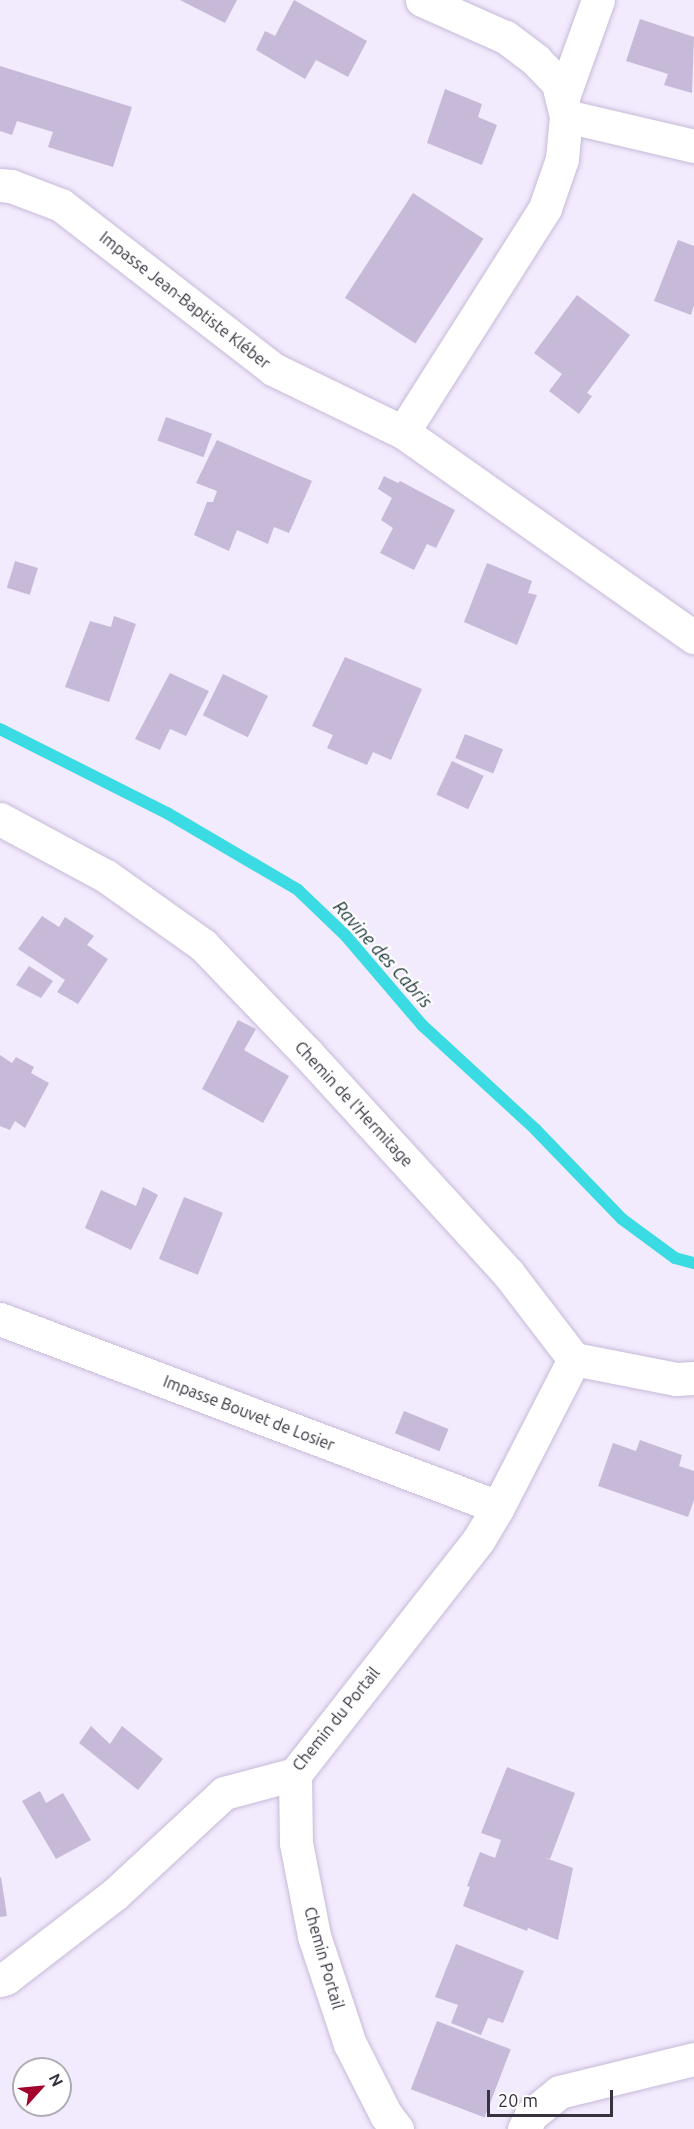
<!DOCTYPE html>
<html>
<head>
<meta charset="utf-8">
<style>
  body { margin:0 }
  #map { position:relative; width:694px; height:2129px; overflow:hidden; background:#f2eafd; font-family:Ubuntu,sans-serif }
  div>[style] { position:absolute }
  [style*='--x'] { left:calc(var(--x)*1px); top:calc(var(--y)*1px); width:calc(var(--w)*1px); rotate:calc(var(--a)*1deg) }
  .stream>* { height:12px; margin:-6px; padding:0 6px; transform-origin:6px; border-radius:6px; background:#3adbe3 }
  .building>* { inset:0; background:#c7bad8; transform-origin:0 0 }
  .roads { filter:drop-shadow(0 0 2px #c7bad8) drop-shadow(0 0 2px #c7bad8) }
  .minor>* { height:33px; margin:-16.5px; padding:0 16.5px; transform-origin:16.5px; border-radius:16.5px; background:#fff }
  span { translate:-50% -50%; white-space:nowrap; text-align:center; line-height:1.15; -webkit-text-stroke:4.5px #fff; paint-order:stroke }
  .street-label { font-size:16px; color:#37323e }
  .water-label { font-size:18px; color:#1d3638; font-style:italic }
  .north { position:absolute; left:12px; top:2057px; width:60px; height:60px; box-sizing:border-box; background:#fff; border:2px solid #afadb2; border-radius:50%; rotate:63deg; font-size:16px; font-weight:700; line-height:24px; text-align:center; color:#37323e }
  .north::after { content:''; display:block; margin:auto; width:21px; height:27px; background:#a2022c; clip-path:polygon(50% 0,100% 100%,50% 72%,0 100%) }
  .scale { position:absolute; left:487px; top:2090px; width:126px; height:27px; box-sizing:border-box; border:3px solid #37323e; border-top:0; padding-left:8px; font-size:18px; line-height:21px; white-space:nowrap; color:#37323e; -webkit-text-stroke:4px #fff; paint-order:stroke }
</style>
</head>
<body>
<div id="map">
  <div class="stream">
    <div style="--x:0;--y:729;--w:187;--a:26.7"></div>
    <div style="--x:167;--y:813;--w:152;--a:30.4"></div>
    <div style="--x:298;--y:890;--w:66;--a:43.8"></div>
    <div style="--x:346;--y:936;--w:117;--a:49.5"></div>
    <div style="--x:422;--y:1025;--w:155;--a:42.6"></div>
    <div style="--x:536;--y:1130;--w:124;--a:46"></div>
    <div style="--x:622;--y:1219;--w:66;--a:36.3"></div>
    <div style="--x:675;--y:1258;--w:20;--a:15"></div>
  </div>
  <div class="building">
    <div style="clip-path:polygon(180px 0,237px 0,225px 23px)"></div>
    <div style="clip-path:polygon(294px 0,367px 41px,348px 77px,316px 60px,305px 79px,256px 50px,265px 31px,275px 36px)"></div>
    <div style="clip-path:polygon(640px 19px,694px 37px,692px 93px,664px 85px,668px 74px,626px 61px)"></div>
    <div style="clip-path:polygon(0 66px,132px 107px,113px 167px,48px 147px,53px 132px,17px 121px,12px 135px,0 131px)"></div>
    <div style="clip-path:polygon(445px 89px,482px 104px,478px 117px,497px 125px,482px 165px,427px 143px)"></div>
    <div style="left:413px;top:193px;width:84px;height:125px;rotate:33deg"></div>
    <div style="clip-path:polygon(678px 240px,694px 246px,694px 305px,691px 315px,654px 301px)"></div>
    <div style="clip-path:polygon(577px 295px,630px 335px,587px 393px,592px 396px,579px 414px,549px 391px,562px 374px,534px 353px)"></div>
    <div style="left:166px;top:417px;width:49px;height:25px;rotate:20deg"></div>
    <div style="clip-path:polygon(217px 440px,312px 481px,289px 533px,274px 527px,268px 544px,237px 530px,229px 551px,194px 535px,207px 502px,213px 502px,217px 491px,196px 483px)"></div>
    <div style="clip-path:polygon(384px 476px,398px 483px,400px 481px,455px 510px,436px 548px,427px 544px,414px 570px,380px 553px,393px 528px,381px 520px,392px 498px,378px 489px)"></div>
    <div style="left:15px;top:561px;width:24px;height:28px;rotate:17deg"></div>
    <div style="clip-path:polygon(487px 563px,532px 581px,528px 593px,537px 595px,517px 645px,464px 622px)"></div>
    <div style="clip-path:polygon(114px 616px,136px 624px,109px 702px,65px 687px,90px 621px,111px 627px)"></div>
    <div style="clip-path:polygon(345px 657px,422px 689px,391px 760px,373px 752px,367px 765px,327px 748px,333px 735px,312px 726px)"></div>
    <div style="clip-path:polygon(170px 673px,209px 691px,186px 736px,170px 729px,160px 750px,135px 739px)"></div>
    <div style="left:223px;top:674px;width:50px;height:46px;rotate:26deg"></div>
    <div style="left:465px;top:734px;width:41px;height:26px;rotate:22deg"></div>
    <div style="left:452px;top:761px;width:35px;height:37px;rotate:25deg"></div>
    <div style="clip-path:polygon(42px 916px,59px 927px,65px 917px,94px 936px,87px 945px,108px 959px,78px 1004px,57px 992px,65px 980px,18px 949px)"></div>
    <div style="clip-path:polygon(29px 966px,53px 981px,41px 998px,16px 985px)"></div>
    <div style="clip-path:polygon(238px 1020px,256px 1029px,244px 1050px,289px 1076px,263px 1123px,202px 1089px)"></div>
    <div style="clip-path:polygon(0 1055px,12px 1063px,16px 1057px,34px 1067px,31px 1073px,49px 1083px,25px 1128px,15px 1121px,10px 1130px,0 1126px)"></div>
    <div style="clip-path:polygon(143px 1187px,158px 1195px,131px 1250px,85px 1228px,101px 1190px,136px 1206px)"></div>
    <div style="left:184px;top:1197px;width:42px;height:67px;rotate:22deg"></div>
    <div style="left:404px;top:1411px;width:48px;height:24px;rotate:22deg"></div>
    <div style="clip-path:polygon(640px 1440px,682px 1455px,679px 1466px,694px 1471px,694px 1500px,688px 1517px,598px 1486px,613px 1443px,636px 1451px)"></div>
    <div style="clip-path:polygon(91px 1726px,110px 1744px,122px 1726px,163px 1759px,138px 1790px,79px 1743px)"></div>
    <div style="clip-path:polygon(507px 1767px,575px 1793px,550px 1859px,543px 1857px,573px 1868px,558px 1940px,528px 1928px,527px 1931px,463px 1906px,470px 1887px,467px 1886px,480px 1852px,495px 1858px,501px 1840px,481px 1833px)"></div>
    <div style="clip-path:polygon(40px 1791px,46px 1803px,63px 1793px,91px 1840px,56px 1859px,22px 1801px)"></div>
    <div style="clip-path:polygon(1px 1877px,7px 1916px,0 1917px,0 1878px)"></div>
    <div style="clip-path:polygon(456px 1944px,524px 1971px,503px 2023px,488px 2018px,481px 2035px,451px 2023px,458px 2005px,435px 1997px)"></div>
    <div style="left:437px;top:2021px;width:79px;height:73px;rotate:21deg"></div>
  </div>
  <div class="roads">
    <div class="minor">
      <div style="--x:562;--y:100;--w:106;--a:-70.2"></div>
      <div style="--x:566;--y:116;--w:131;--a:13.2"></div>
      <div style="--x:0;--y:185;--w:11;--a:5"></div>
      <div style="--x:11;--y:186;--w:53;--a:20.8"></div>
      <div style="--x:61;--y:205;--w:268;--a:37.7"></div>
      <div style="--x:273;--y:369;--w:144;--a:25.9"></div>
      <div style="--x:403;--y:432;--w:356;--a:35.2"></div>
      <div style="--x:403;--y:432;--w:265;--a:-57.6"></div>
      <div style="--x:545;--y:208;--w:52;--a:-70.9"></div>
      <div style="--x:562;--y:159;--w:43;--a:-84.7"></div>
      <div style="--x:566;--y:116;--w:34;--a:-104"></div>
      <div style="--x:558;--y:83;--w:32;--a:-134"></div>
      <div style="--x:536;--y:60;--w:39;--a:-143"></div>
      <div style="--x:505;--y:37;--w:91;--a:-156"></div>
      <div style="--x:0;--y:819;--w:120;--a:28.3"></div>
      <div style="--x:106;--y:876;--w:119;--a:35.4"></div>
      <div style="--x:203;--y:945;--w:150;--a:46.1"></div>
      <div style="--x:307;--y:1053;--w:298;--a:47.6"></div>
      <div style="--x:508;--y:1273;--w:108;--a:52.5"></div>
      <div style="--x:574;--y:1359;--w:104;--a:11.1"></div>
      <div style="--x:676;--y:1379;--w:18;--a:-3"></div>
      <div style="--x:0;--y:1319;--w:532;--a:20.68"></div>
      <div style="--x:295;--y:1774;--w:69;--a:89.2"></div>
      <div style="--x:296;--y:1843;--w:95;--a:79"></div>
      <div style="--x:314;--y:1936;--w:114;--a:71.6"></div>
      <div style="--x:350;--y:2044;--w:80;--a:63.1"></div>
      <div style="--x:386;--y:2115;--w:18;--a:52"></div>
      <div style="--x:0;--y:1980;--w:6;--a:-18"></div>
      <div style="--x:6;--y:1978;--w:138;--a:-37.6"></div>
      <div style="--x:115;--y:1894;--w:149;--a:-42.8"></div>
      <div style="--x:224;--y:1793;--w:73;--a:-15"></div>
      <div style="--x:295;--y:1774;--w:298;--a:-51.9"></div>
      <div style="--x:479;--y:1539;--w:37;--a:-59"></div>
      <div style="--x:498;--y:1507;--w:166;--a:-62.8"></div>
      <div style="--x:524;--y:2129;--w:16;--a:-63"></div>
      <div style="--x:531;--y:2115;--w:36;--a:-39"></div>
      <div style="--x:559;--y:2092;--w:139;--a:-13.7"></div>
    </div>
  </div>
  <div class="street-label">
    <span style="left:185px;top:300px;rotate:38deg">Impasse Jean-Baptiste Kléber</span>
    <span style="left:354px;top:1104px;rotate:47deg">Chemin de l'Hermitage</span>
    <span style="left:249px;top:1413px;rotate:21deg">Impasse Bouvet de Losier</span>
    <span style="left:336px;top:1719px;rotate:-51deg">Chemin du Portail</span>
    <span style="left:324px;top:1958px;rotate:74deg">Chemin Portail</span>
  </div>
  <div class="water-label">
    <span style="left:383px;top:954px;rotate:48deg">Ravine des Cabris</span>
  </div>
  <div class="north">N</div>
  <div class="scale">20 m</div>
</div>
</body>
</html>
